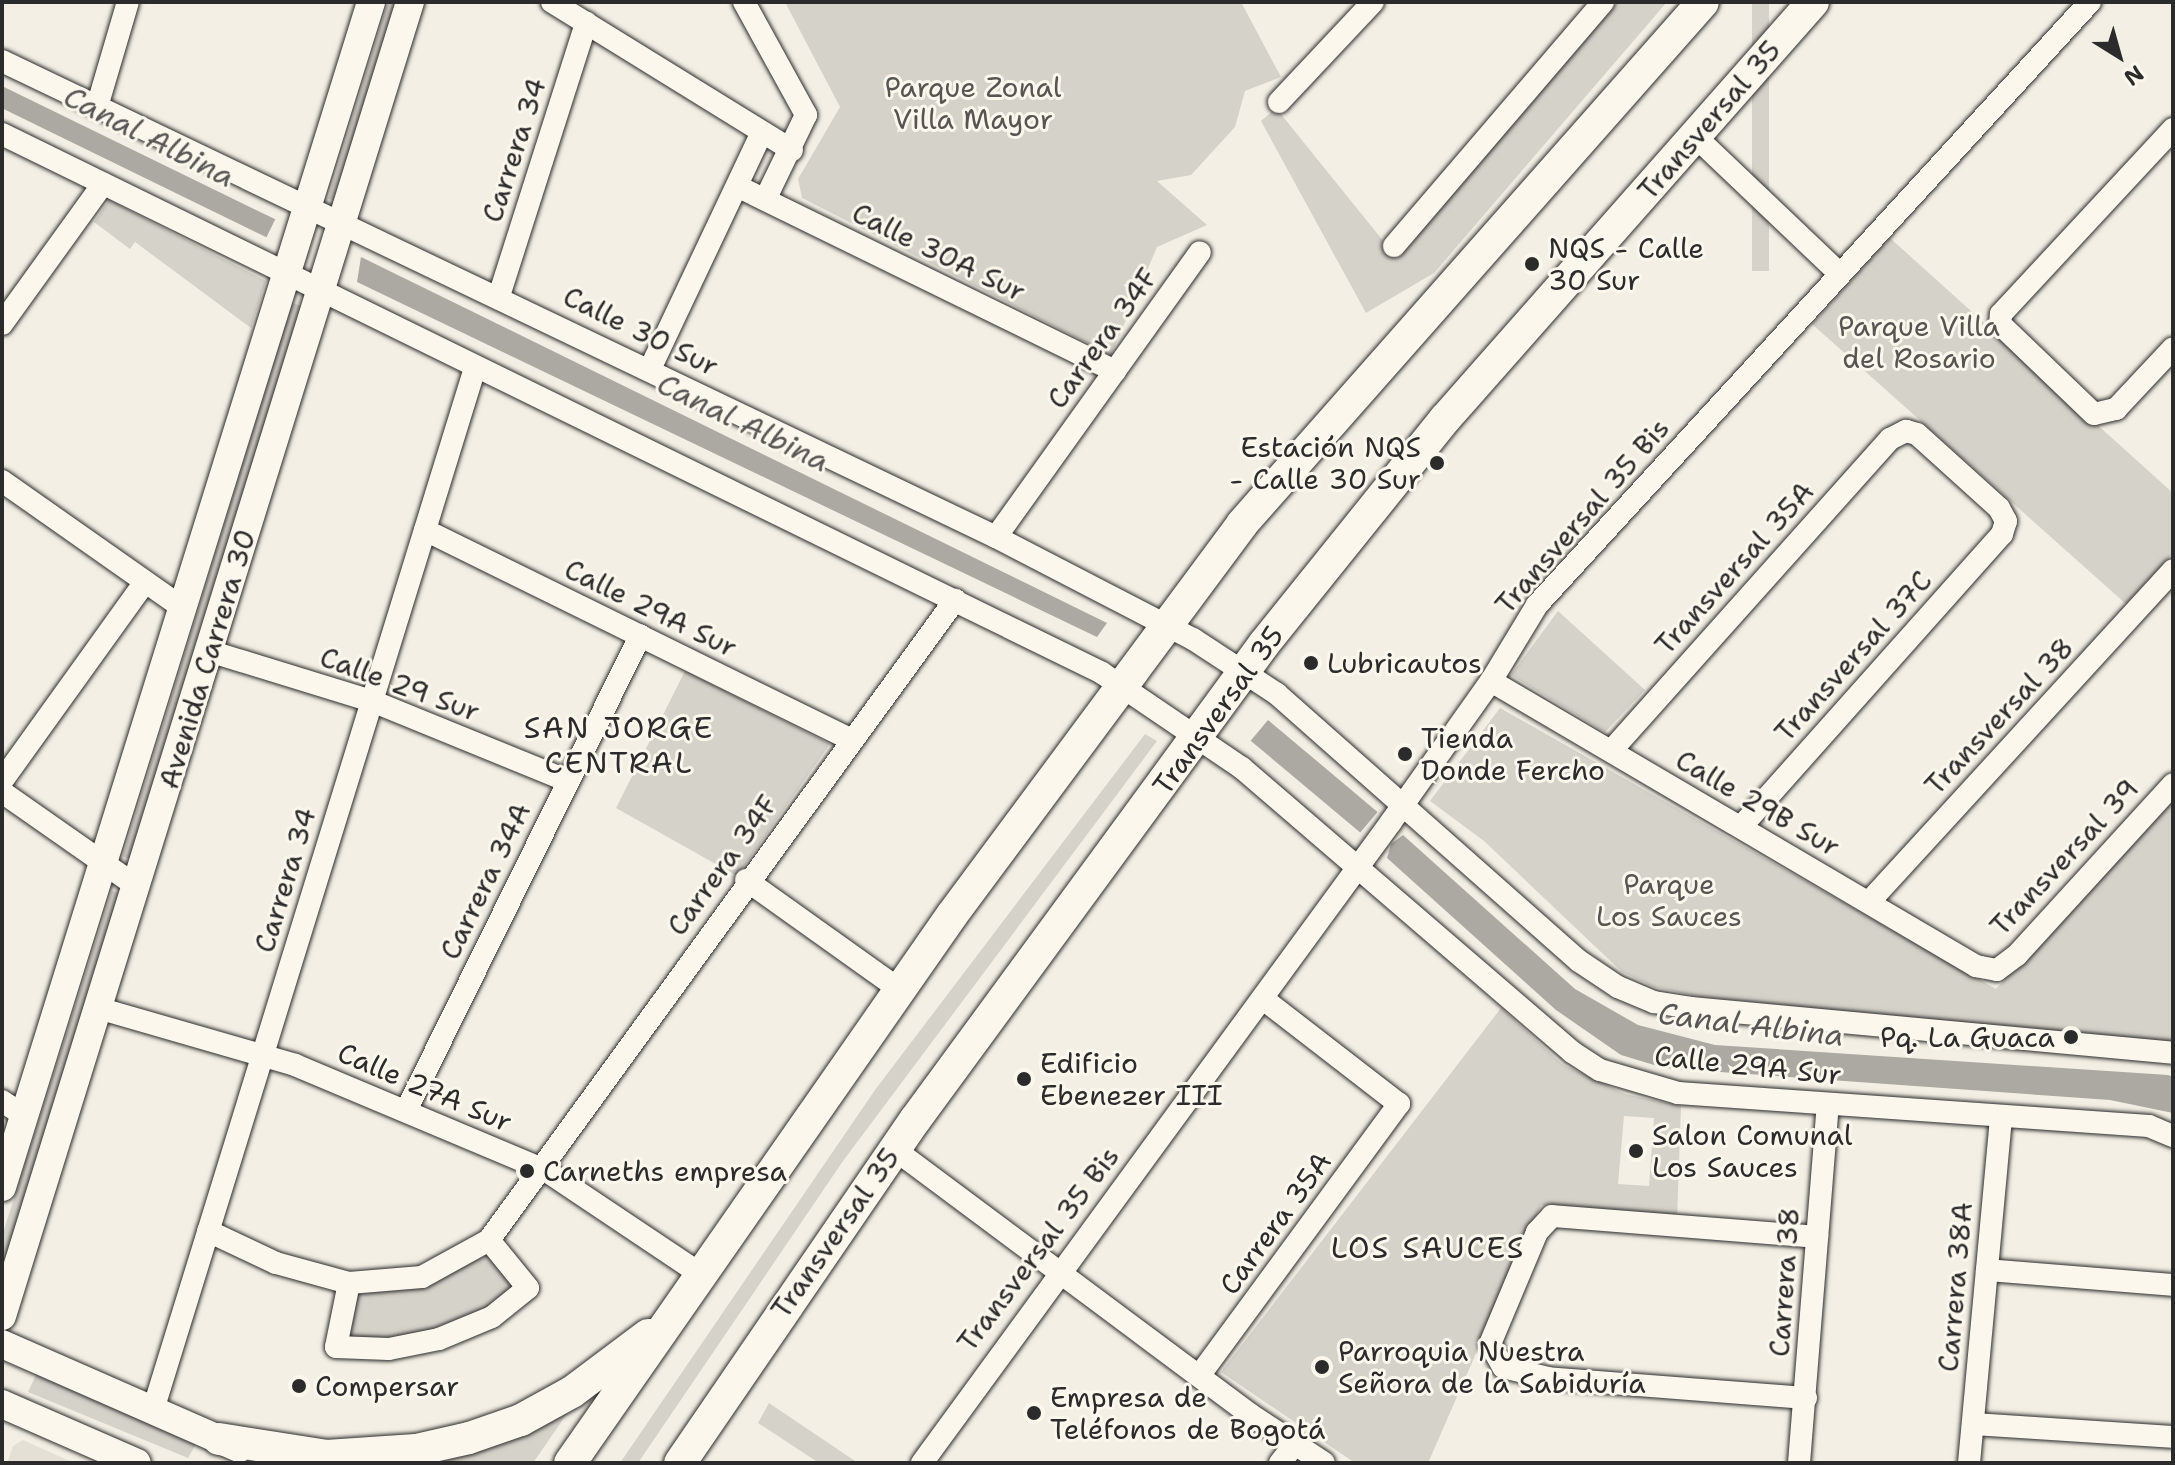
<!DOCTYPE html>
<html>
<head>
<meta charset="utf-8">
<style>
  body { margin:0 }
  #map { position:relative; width:2175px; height:1465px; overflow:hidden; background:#f3efe4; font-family:"Shantell Sans",sans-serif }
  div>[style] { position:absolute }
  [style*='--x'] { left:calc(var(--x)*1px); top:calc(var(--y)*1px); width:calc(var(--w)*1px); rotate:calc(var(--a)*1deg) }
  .built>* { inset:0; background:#e4e0d6 }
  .green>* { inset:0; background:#d5d2c9; transform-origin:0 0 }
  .water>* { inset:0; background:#aca9a2; transform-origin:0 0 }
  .roads { filter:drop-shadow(0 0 2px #2b2b2b) drop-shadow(0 0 2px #2b2b2b) }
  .minor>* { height:22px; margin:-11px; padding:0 11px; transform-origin:11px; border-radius:11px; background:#fbf7ec }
  .major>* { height:28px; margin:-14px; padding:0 14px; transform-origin:14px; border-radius:14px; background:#fbf7ec }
  .highway>* { height:32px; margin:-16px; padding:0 16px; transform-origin:16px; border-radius:16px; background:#fbf7ec }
  .dots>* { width:22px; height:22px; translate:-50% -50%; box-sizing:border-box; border:4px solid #fbf7ec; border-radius:50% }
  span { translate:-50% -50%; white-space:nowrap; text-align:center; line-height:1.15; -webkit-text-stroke:6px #fbf7ec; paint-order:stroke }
  .park-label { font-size:28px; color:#565552 }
  .street-label { font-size:28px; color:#2b2b2b }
  .poi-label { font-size:28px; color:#2b2b2b }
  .left { translate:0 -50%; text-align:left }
  .right { translate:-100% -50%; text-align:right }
  .water-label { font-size:30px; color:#585755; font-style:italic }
  .neighbourhood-label { font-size:30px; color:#2b2b2b; letter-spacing:2px }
  .frame { position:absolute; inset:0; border:4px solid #2b2b2b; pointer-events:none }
  .north { position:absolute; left:2079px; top:16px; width:80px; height:80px; -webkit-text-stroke:6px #fbf7ec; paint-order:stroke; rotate:143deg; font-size:22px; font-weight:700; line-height:32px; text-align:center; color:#2b2b2b }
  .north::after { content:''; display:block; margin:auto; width:28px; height:36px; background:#2b2b2b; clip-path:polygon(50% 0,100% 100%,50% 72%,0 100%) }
</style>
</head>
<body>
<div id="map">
  <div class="built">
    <div style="clip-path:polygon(23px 1440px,74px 1463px,7px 1463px,13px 1446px)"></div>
  </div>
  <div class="green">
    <div style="clip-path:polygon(388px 2px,400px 2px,337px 201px,328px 199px)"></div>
    <div style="clip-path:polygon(785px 2px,1241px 2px,1281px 77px,1245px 91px,1235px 127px,1191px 175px,1157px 181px,1207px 225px,1157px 247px,1111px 355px,802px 198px,798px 179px,840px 107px)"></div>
    <div style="clip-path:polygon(1618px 2px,1667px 2px,1434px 273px,1366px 313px,1261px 121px,1276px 108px,1397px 258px)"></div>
    <div style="left:1752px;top:2px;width:17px;height:269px"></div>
    <div style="clip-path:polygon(109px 200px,266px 281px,251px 328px,135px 242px,130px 249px,94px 222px)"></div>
    <div style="clip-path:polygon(1890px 238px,2173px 493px,2173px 553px,2126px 604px,1812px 324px)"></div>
    <div style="left:292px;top:303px;width:14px;height:579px;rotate:17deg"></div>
    <div style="clip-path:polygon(1558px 611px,1645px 690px,1605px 732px,1511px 675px)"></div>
    <div style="clip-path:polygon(685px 671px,830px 744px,737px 876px,616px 808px)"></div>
    <div style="clip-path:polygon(1500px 708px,1996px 989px,2173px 797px,2173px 1044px,1701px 997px,1654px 987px,1622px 972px,1484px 841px,1430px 801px)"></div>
    <div style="clip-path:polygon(1145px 734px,1157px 741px,843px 1161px,638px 1463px,620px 1463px,875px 1090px)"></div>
    <div style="clip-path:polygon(112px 891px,123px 894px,2px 1276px,2px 1236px)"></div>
    <div style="clip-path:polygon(evenodd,1501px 1008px,1562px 1064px,1625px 1094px,1681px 1106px,1677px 1220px,1541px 1205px,1428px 1463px,1355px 1463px,1221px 1372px,1501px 1008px,1624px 1116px,1654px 1118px,1649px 1186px,1618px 1184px,1624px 1116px)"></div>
    <div style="clip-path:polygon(490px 1254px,513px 1287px,481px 1313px,434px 1331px,388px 1339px,350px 1337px,357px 1294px,414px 1289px)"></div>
    <div style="clip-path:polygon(37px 1373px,196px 1444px,188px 1458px,28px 1392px)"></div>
    <div style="clip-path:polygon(575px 1402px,533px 1463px,406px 1463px)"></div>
    <div style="clip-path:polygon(769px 1403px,858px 1463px,819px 1463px,758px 1423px)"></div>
  </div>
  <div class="water">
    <div style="left:2px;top:86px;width:304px;height:20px;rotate:26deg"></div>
    <div style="clip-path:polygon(361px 257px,1107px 623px,1097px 637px,357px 282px)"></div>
    <div style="left:1268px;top:720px;width:143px;height:27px;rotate:40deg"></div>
    <div style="clip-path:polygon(1403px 835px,1575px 989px,1638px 1025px,1715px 1045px,2168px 1075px,2173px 1077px,2173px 1113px,2110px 1100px,1664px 1068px,1621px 1055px,1556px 1010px,1387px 858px,1391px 844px)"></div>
  </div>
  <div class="roads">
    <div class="minor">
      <div style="--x:552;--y:2;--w:282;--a:31.7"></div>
      <div style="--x:744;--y:2;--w:129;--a:61.2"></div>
      <div style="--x:806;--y:115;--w:94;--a:115.8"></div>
      <div style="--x:2;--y:61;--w:1102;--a:25.59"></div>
      <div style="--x:996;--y:537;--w:222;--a:27.4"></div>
      <div style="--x:1193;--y:639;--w:100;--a:33.2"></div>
      <div style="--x:1277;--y:694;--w:403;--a:41.5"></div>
      <div style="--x:1579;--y:961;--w:47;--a:33.7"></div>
      <div style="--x:1618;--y:987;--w:39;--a:23"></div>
      <div style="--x:1654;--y:1002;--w:37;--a:9"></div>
      <div style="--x:1691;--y:1008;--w:484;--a:5.3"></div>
      <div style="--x:1279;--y:102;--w:137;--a:-46.8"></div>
      <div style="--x:97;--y:107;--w:109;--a:-73.6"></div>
      <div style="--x:2173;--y:129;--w:253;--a:132.9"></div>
      <div style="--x:2001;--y:314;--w:10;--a:96"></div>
      <div style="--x:2000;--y:324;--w:130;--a:43.8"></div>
      <div style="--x:2094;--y:414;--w:23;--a:-13"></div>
      <div style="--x:2116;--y:409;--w:83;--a:-46.9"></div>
      <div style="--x:2;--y:134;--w:1225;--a:26.1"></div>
      <div style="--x:1102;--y:673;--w:169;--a:34.2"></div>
      <div style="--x:1242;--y:768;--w:435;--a:40.7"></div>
      <div style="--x:1572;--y:1052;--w:33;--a:33"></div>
      <div style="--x:1600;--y:1070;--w:81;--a:16.4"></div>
      <div style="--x:1678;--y:1093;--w:472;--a:4"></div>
      <div style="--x:2149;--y:1126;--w:26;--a:23"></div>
      <div style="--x:1695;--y:136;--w:200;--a:43.6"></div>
      <div style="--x:737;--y:186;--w:421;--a:26.1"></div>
      <div style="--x:1394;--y:246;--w:321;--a:-49.4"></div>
      <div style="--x:499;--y:296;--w:287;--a:-72.3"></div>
      <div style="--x:2;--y:324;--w:173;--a:-54.2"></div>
      <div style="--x:650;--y:369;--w:262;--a:-64.7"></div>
      <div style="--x:2;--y:481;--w:221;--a:35.1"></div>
      <div style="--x:425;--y:530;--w:475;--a:26.2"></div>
      <div style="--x:996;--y:537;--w:350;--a:-54.4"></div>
      <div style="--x:209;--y:651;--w:170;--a:17.1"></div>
      <div style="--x:372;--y:701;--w:212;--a:22.2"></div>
      <div style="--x:1491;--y:681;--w:563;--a:30.44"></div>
      <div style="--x:1976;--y:966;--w:21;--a:11"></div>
      <div style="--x:1997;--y:970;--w:25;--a:-37"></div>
      <div style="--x:2017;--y:955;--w:231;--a:-47.6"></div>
      <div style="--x:1611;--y:751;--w:419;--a:-48.2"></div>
      <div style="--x:1890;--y:439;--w:18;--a:-27"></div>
      <div style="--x:1906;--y:431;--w:11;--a:15"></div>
      <div style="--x:1917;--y:434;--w:110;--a:42.1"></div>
      <div style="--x:1999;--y:508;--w:15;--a:62"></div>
      <div style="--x:2006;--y:521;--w:14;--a:107"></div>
      <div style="--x:2002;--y:534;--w:392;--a:131.7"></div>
      <div style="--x:2;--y:781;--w:245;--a:-54.3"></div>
      <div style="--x:2;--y:792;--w:164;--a:35"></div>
      <div style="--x:746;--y:880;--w:189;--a:35.5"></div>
      <div style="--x:1869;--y:902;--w:450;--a:-47.5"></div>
      <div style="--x:98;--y:1008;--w:205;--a:16.1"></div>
      <div style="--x:295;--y:1065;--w:271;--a:22.8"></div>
      <div style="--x:545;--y:1170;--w:189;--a:33.8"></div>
      <div style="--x:2;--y:1101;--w:27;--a:34"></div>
      <div style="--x:406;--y:1111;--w:530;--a:-63.77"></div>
      <div style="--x:894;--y:1149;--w:445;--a:36.7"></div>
      <div style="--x:1251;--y:1415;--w:87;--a:33.3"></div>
      <div style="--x:208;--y:1231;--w:75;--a:25.2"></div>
      <div style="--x:276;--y:1263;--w:76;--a:15.3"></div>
      <div style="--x:349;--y:1283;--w:73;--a:-4.7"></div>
      <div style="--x:422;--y:1277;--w:77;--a:-28.9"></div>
      <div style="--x:489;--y:1240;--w:792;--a:-53.94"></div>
      <div style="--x:1987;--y:1270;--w:187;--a:4.6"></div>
      <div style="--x:349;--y:1283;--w:65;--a:101.5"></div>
      <div style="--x:336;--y:1347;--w:53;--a:2.2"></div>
      <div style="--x:389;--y:1349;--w:51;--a:-11.3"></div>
      <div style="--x:439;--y:1339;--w:57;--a:-22.5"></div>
      <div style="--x:492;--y:1317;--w:46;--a:-38.9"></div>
      <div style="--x:528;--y:1288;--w:62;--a:-129.1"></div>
      <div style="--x:1199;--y:1376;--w:338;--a:-53.7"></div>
      <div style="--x:1399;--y:1104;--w:172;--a:-142.3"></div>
      <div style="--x:1806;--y:1398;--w:259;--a:-175.6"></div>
      <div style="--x:1548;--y:1378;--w:46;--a:-166.3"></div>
      <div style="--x:1503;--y:1367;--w:26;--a:-119"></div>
      <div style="--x:1490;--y:1344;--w:121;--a:-67.2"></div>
      <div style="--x:1537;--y:1232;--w:22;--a:-47"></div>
      <div style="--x:1552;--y:1216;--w:266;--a:4.5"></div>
      <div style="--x:153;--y:1410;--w:1091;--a:-72.83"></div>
      <div style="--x:1973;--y:1424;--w:200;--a:3.7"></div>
      <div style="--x:922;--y:1463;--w:794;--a:-53.81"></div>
      <div style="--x:1391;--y:822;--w:173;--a:-54.7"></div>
      <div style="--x:1491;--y:681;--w:89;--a:-58.8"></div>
      <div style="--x:1537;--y:605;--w:818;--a:-47.48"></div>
      <div style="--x:1280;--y:1463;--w:23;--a:-52"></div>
      <div style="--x:1799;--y:1463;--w:359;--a:-85.4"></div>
      <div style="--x:1969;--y:1463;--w:347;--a:-84.7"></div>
    </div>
    <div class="major">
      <div style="--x:2;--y:1187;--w:1241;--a:-72.7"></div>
      <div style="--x:2;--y:1316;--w:1376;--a:-72.75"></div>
      <div style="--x:2;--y:1344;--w:259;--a:23.7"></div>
      <div style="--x:2;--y:1404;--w:147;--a:23.6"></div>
    </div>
    <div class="highway">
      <div style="--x:219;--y:1439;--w:108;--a:9"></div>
      <div style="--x:326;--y:1456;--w:90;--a:-3.8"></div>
      <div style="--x:416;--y:1450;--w:54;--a:-12.8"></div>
      <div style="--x:469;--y:1438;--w:55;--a:-19.1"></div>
      <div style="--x:521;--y:1420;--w:58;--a:-28.8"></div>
      <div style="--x:572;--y:1392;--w:95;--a:-36.9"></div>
      <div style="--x:570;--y:1463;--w:668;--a:-55.12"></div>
      <div style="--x:952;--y:915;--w:487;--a:-53.4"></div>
      <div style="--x:1242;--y:524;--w:696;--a:-48.55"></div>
      <div style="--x:680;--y:1463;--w:416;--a:-55.6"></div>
      <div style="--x:915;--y:1120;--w:590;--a:-53.75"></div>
      <div style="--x:1264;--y:644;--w:289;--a:-51.2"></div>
      <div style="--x:1445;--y:419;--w:556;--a:-48.57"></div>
    </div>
  </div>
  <div class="dots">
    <div style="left:1532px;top:264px;background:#2b2b2b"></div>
    <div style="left:1437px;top:463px;background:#2b2b2b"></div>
    <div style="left:1311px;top:663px;background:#2b2b2b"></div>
    <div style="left:1405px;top:754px;background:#2b2b2b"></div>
    <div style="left:2071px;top:1037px;background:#2b2b2b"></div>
    <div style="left:1024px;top:1079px;background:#2b2b2b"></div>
    <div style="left:1636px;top:1151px;background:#2b2b2b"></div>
    <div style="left:527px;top:1171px;background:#2b2b2b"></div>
    <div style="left:1322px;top:1367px;background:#2b2b2b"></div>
    <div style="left:299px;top:1386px;background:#2b2b2b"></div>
    <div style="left:1034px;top:1413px;background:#2b2b2b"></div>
  </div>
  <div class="park-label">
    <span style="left:973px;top:103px">Parque Zonal<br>Villa Mayor</span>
    <span style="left:1919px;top:342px">Parque Villa<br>del Rosario</span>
    <span style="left:1669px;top:900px">Parque<br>Los Sauces</span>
  </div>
  <div class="street-label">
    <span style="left:1709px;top:120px;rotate:-49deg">Transversal 35</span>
    <span style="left:514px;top:150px;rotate:-72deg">Carrera 34</span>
    <span style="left:939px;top:252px;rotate:26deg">Calle 30A Sur</span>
    <span style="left:641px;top:331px;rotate:26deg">Calle 30 Sur</span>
    <span style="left:1102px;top:338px;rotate:-54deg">Carrera 34F</span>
    <span style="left:1582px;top:516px;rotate:-49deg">Transversal 35 Bis</span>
    <span style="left:1734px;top:568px;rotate:-48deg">Transversal 35A</span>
    <span style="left:651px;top:608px;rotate:26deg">Calle 29A Sur</span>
    <span style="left:1853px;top:656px;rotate:-48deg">Transversal 37C</span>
    <span style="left:207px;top:659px;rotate:-73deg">Avenida Carrera 30</span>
    <span style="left:400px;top:684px;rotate:20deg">Calle 29 Sur</span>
    <span style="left:1218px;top:710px;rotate:-54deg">Transversal 35</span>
    <span style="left:1999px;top:716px;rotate:-47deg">Transversal 38</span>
    <span style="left:1758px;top:803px;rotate:30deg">Calle 29B Sur</span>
    <span style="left:2064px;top:857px;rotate:-47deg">Transversal 39</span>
    <span style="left:722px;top:865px;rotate:-54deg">Carrera 34F</span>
    <span style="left:285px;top:880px;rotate:-73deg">Carrera 34</span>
    <span style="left:485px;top:881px;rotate:-64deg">Carrera 34A</span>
    <span style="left:1748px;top:1065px;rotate:6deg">Calle 29A Sur</span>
    <span style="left:425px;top:1087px;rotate:23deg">Calle 27A Sur</span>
    <span style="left:1275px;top:1223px;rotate:-54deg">Carrera 35A</span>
    <span style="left:835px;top:1233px;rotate:-55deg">Transversal 35</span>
    <span style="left:1038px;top:1249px;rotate:-53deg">Transversal 35 Bis</span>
    <span style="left:1784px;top:1282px;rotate:-86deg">Carrera 38</span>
    <span style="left:1955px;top:1287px;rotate:-85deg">Carrera 38A</span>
  </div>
  <div class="poi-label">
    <span class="left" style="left:1548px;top:264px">NQS - Calle<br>30 Sur</span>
    <span class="right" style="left:1421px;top:463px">Estación NQS<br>- Calle 30 Sur</span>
    <span class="left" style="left:1327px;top:663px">Lubricautos</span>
    <span class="left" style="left:1421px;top:754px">Tienda<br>Donde Fercho</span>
    <span class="right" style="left:2055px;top:1037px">Pq. La Guaca</span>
    <span class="left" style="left:1040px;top:1079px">Edificio<br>Ebenezer III</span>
    <span class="left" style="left:1652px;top:1151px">Salon Comunal<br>Los Sauces</span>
    <span class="left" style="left:543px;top:1171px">Carneths empresa</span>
    <span class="left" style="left:1338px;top:1367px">Parroquia Nuestra<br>Señora de la Sabiduría</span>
    <span class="left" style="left:315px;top:1386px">Compersar</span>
    <span class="left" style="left:1050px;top:1413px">Empresa de<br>Teléfonos de Bogotá</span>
  </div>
  <div class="water-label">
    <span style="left:149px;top:137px;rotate:27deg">Canal Albina</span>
    <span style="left:743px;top:423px;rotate:26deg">Canal Albina</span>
    <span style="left:1751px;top:1025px;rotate:7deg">Canal Albina</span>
  </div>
  <div class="neighbourhood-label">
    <span style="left:619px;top:745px">SAN JORGE<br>CENTRAL</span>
    <span style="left:1428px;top:1248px">LOS SAUCES</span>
  </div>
  <div class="frame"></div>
  <div class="north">N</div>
</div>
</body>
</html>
